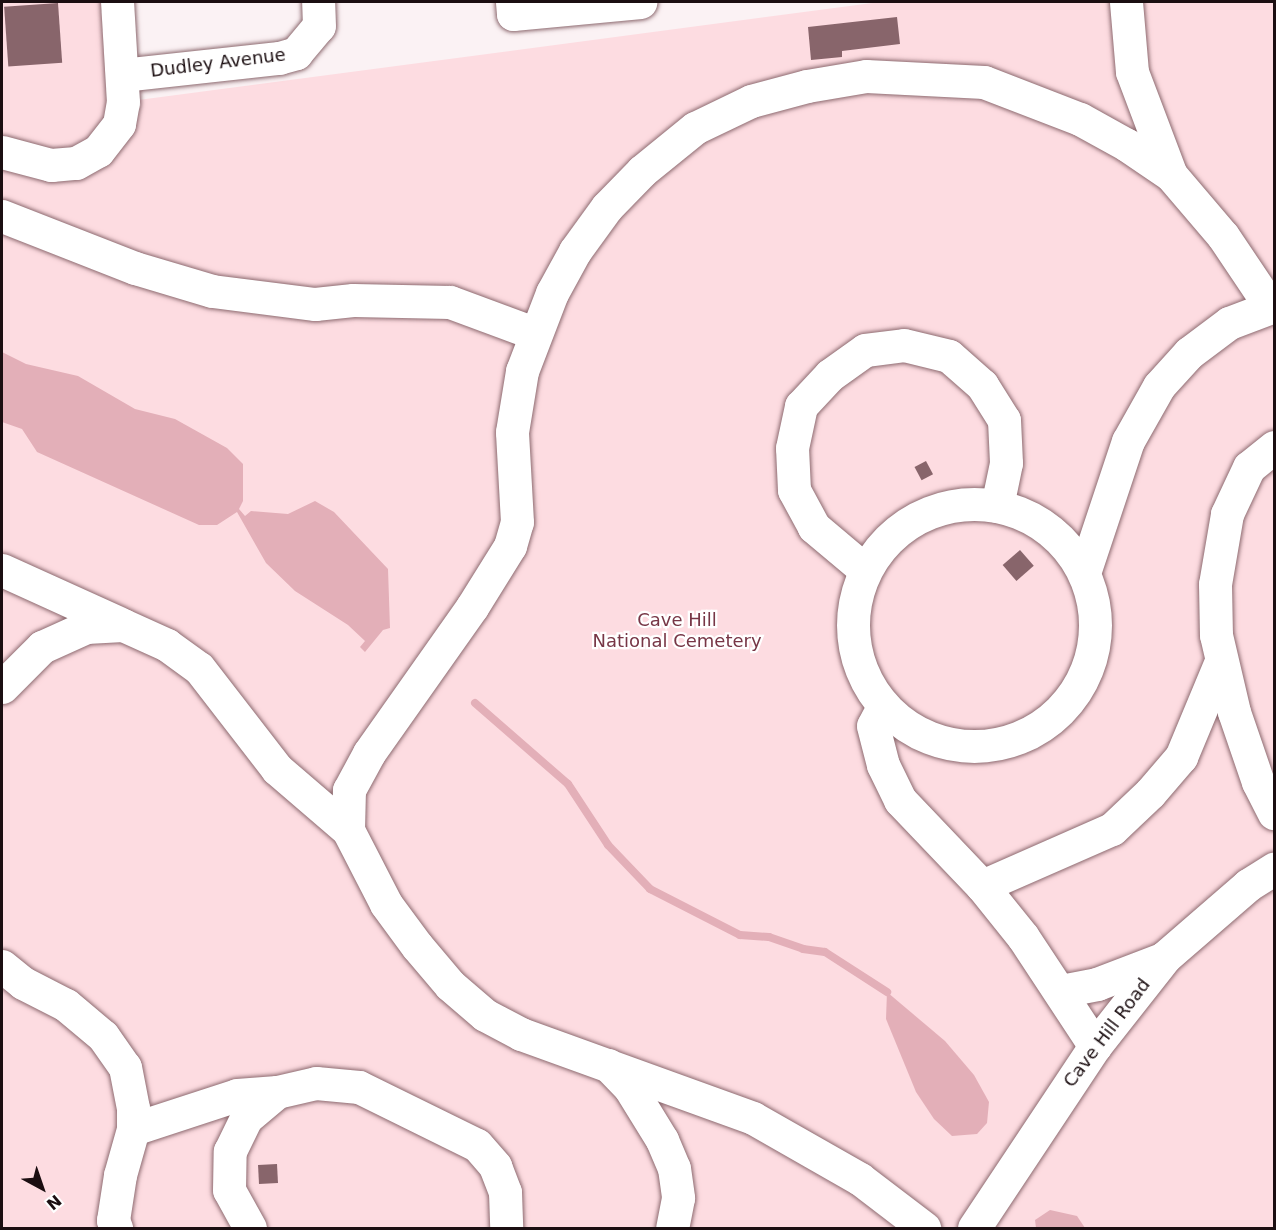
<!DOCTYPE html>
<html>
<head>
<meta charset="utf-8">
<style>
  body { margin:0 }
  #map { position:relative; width:1276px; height:1230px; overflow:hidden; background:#fbf2f4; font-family:"DejaVu Sans",sans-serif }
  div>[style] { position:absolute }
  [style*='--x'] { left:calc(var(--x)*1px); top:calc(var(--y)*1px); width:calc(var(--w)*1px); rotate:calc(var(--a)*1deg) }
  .green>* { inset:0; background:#fddce1 }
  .water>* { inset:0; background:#e3afb8 }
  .stream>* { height:8px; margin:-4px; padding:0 4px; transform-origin:4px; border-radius:4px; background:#e3afb8 }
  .building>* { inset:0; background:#88656b; transform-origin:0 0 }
  .roads { filter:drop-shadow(0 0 2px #8d6a70) drop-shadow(0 0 2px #8d6a70) }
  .minor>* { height:33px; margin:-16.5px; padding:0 16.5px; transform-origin:16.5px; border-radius:16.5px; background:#fff }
  .minor>.ring { margin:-16.5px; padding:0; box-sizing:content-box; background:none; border:33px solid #fff; border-radius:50% }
  span { translate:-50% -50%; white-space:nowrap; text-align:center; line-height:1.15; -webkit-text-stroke:4.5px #fff; paint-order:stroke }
  .street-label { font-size:18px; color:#1b0e11 }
  .park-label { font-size:18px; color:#773646 }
  .frame { position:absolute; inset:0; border:3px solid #1b0e11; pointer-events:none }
  .north { position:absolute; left:12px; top:1158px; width:60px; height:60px; -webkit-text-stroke:4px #fff; paint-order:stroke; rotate:140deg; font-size:16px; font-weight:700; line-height:24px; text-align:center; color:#1b0e11 }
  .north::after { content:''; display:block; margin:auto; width:21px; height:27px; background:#1b0e11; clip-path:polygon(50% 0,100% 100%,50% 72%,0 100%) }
</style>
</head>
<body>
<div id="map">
  <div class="green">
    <div style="clip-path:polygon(2px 2px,104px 2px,123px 102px,880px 2px,1274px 2px,1274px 1228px,2px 1228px)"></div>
  </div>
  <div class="water">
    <div style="clip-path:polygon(2px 352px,26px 364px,78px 376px,135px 409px,175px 419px,227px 448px,243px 464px,243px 501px,239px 509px,245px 516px,251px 511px,288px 514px,315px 501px,334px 512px,388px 569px,390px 628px,383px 630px,365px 652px,360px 647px,365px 641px,348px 625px,295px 591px,266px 563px,237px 512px,217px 525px,199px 525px,37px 452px,22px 429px,2px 422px)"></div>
    <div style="clip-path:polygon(887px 992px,945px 1041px,974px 1075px,989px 1102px,987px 1123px,977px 1134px,952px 1136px,934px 1119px,916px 1092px,886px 1019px)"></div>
    <div style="clip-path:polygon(1050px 1210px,1077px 1216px,1085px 1228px,1036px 1228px,1035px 1220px)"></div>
  </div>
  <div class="stream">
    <div style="--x:475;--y:703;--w:123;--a:41.1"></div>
    <div style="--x:568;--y:784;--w:73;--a:56.7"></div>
    <div style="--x:608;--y:845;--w:61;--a:46.3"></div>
    <div style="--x:650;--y:889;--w:101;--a:27.1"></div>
    <div style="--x:740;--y:935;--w:29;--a:4"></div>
    <div style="--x:769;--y:937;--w:36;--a:19"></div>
    <div style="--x:803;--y:949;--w:22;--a:8"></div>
    <div style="--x:825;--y:952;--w:74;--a:32.8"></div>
  </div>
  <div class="building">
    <div style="left:58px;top:3px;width:60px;height:54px;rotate:86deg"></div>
    <div style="clip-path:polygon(897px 17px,900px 44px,842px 51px,842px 57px,811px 60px,808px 27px)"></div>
    <div style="left:926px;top:461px;width:15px;height:13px;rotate:62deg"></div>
    <div style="left:1020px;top:550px;width:21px;height:23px;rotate:49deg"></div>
    <div style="left:277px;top:1164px;width:19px;height:19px;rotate:87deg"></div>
  </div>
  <div class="roads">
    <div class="minor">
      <div style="--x:512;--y:2;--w:12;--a:85"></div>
      <div style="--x:513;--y:14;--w:128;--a:-5.4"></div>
      <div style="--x:1126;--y:2;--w:70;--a:85.1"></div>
      <div style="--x:1132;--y:72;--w:110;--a:69.3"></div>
      <div style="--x:122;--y:75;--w:158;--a:-6.2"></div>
      <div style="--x:279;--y:58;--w:18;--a:-16"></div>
      <div style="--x:296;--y:53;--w:35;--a:-50"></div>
      <div style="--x:319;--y:26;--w:24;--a:-92"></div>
      <div style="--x:2;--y:152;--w:51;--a:14.9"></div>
      <div style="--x:51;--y:165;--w:25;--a:-5"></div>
      <div style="--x:76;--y:163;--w:25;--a:-29"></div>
      <div style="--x:98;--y:151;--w:34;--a:-52"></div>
      <div style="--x:119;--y:124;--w:22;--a:-80"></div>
      <div style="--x:123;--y:102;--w:100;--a:-93.4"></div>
      <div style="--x:2;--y:216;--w:143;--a:21.4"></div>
      <div style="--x:135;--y:268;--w:80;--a:16.6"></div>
      <div style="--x:212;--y:291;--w:104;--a:7.2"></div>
      <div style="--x:315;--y:304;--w:38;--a:-6"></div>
      <div style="--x:353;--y:300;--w:97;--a:1.2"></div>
      <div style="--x:450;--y:302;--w:90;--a:20.3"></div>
      <div style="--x:1274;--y:447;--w:32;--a:141"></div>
      <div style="--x:1249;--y:467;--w:52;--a:115.1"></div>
      <div style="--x:1227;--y:514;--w:71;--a:99.7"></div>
      <div style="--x:1215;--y:584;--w:51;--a:88.9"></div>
      <div style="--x:1216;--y:635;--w:79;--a:76.8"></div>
      <div style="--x:1234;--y:712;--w:74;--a:71.1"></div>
      <div style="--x:1258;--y:782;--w:35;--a:63"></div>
      <div class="ring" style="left:853px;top:504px;width:209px;height:209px"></div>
      <div style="--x:2;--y:570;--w:128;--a:24.4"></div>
      <div style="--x:865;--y:570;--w:67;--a:-139.9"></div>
      <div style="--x:814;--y:527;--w:42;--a:-118.4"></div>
      <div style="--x:794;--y:490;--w:42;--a:-92.7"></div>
      <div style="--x:792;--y:448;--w:43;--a:-77.9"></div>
      <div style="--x:801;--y:406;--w:42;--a:-46.9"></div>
      <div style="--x:830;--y:375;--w:43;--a:-35.5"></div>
      <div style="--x:865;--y:350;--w:39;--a:-7"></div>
      <div style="--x:904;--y:345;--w:46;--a:13.7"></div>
      <div style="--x:949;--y:356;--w:44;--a:41.3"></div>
      <div style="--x:982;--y:385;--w:41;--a:57.8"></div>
      <div style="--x:1004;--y:420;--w:43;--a:87.3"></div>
      <div style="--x:1006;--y:463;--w:44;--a:101.8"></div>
      <div style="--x:1084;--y:573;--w:139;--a:-71.6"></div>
      <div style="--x:1128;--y:441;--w:63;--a:-60.6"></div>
      <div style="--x:1159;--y:386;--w:45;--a:-47.7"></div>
      <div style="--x:1189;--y:353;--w:50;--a:-36.9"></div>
      <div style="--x:1229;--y:323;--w:48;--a:-20.7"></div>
      <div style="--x:2;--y:687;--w:57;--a:-45"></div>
      <div style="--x:42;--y:647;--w:48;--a:-24.4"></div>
      <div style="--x:86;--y:627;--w:37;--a:-3"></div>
      <div style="--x:123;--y:625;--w:48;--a:24.4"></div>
      <div style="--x:167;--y:645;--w:39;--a:36"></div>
      <div style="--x:199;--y:668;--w:128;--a:52.3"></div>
      <div style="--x:277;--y:769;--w:94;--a:40.7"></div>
      <div style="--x:348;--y:830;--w:83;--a:62.8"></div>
      <div style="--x:386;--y:904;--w:52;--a:53.6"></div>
      <div style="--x:417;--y:946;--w:51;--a:49.8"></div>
      <div style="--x:450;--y:985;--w:46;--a:40.6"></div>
      <div style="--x:485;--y:1015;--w:41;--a:27.8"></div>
      <div style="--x:521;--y:1034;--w:247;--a:19.9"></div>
      <div style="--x:753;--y:1118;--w:123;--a:29.7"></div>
      <div style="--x:860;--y:1179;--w:81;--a:37.4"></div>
      <div style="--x:883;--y:707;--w:21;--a:118"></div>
      <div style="--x:873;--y:726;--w:40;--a:75.6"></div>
      <div style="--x:883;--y:765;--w:39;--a:64"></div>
      <div style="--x:900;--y:800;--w:119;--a:46.4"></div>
      <div style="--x:982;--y:886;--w:65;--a:51.2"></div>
      <div style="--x:1023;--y:937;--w:131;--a:56.6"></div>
      <div style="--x:348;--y:830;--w:40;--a:-88.6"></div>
      <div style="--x:349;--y:790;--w:42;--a:-61.6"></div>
      <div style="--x:369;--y:753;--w:179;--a:-54.8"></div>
      <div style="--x:472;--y:607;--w:72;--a:-58.1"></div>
      <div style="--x:510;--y:546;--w:25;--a:-74"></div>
      <div style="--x:517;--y:522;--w:90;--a:-93.2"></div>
      <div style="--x:512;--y:432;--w:62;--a:-80.7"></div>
      <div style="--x:522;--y:371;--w:84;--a:-69"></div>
      <div style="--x:552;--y:293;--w:48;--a:-61.3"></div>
      <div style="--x:575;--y:251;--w:54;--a:-54"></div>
      <div style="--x:607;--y:207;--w:50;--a:-45.8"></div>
      <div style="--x:642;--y:171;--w:68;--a:-39.1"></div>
      <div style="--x:695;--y:128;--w:62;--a:-25.7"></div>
      <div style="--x:751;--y:101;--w:58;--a:-15"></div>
      <div style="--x:807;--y:86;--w:60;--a:-9.6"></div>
      <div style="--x:866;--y:76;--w:118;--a:2.9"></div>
      <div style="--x:984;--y:82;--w:103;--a:21.1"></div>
      <div style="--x:1080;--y:119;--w:54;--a:29"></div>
      <div style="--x:1127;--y:145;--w:53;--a:34.3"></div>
      <div style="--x:1171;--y:175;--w:80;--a:49.6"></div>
      <div style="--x:1223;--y:236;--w:84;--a:56.1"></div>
      <div style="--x:982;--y:886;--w:142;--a:-23.7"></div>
      <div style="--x:1112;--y:829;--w:52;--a:-43.5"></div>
      <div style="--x:1150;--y:793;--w:48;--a:-49.3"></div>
      <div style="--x:1181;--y:757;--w:104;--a:-67.4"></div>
      <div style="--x:2;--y:966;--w:27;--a:39"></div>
      <div style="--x:23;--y:983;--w:48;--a:27.1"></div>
      <div style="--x:66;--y:1005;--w:48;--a:40"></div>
      <div style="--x:103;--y:1036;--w:38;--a:55"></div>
      <div style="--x:125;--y:1067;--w:42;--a:79"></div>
      <div style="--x:133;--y:1108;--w:21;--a:90"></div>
      <div style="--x:133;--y:1129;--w:48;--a:105.8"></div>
      <div style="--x:120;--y:1175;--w:46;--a:98.8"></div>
      <div style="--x:113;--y:1220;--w:9;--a:69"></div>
      <div style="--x:1061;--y:991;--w:37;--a:-11"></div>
      <div style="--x:1097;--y:984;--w:70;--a:-21"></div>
      <div style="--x:608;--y:1065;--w:32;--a:46"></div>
      <div style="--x:630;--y:1088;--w:61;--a:58.4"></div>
      <div style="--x:662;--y:1140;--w:30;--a:67"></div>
      <div style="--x:674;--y:1168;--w:30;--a:82"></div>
      <div style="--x:678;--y:1198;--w:31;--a:101"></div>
      <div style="--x:133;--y:1129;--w:109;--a:-18.1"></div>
      <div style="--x:237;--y:1095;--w:40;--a:-4.3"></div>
      <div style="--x:250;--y:1228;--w:43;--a:-118.9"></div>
      <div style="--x:229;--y:1190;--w:39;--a:-89"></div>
      <div style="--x:230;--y:1151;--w:37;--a:-64"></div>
      <div style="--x:246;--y:1118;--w:40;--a:-40"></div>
      <div style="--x:277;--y:1092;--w:40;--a:-13"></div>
      <div style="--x:316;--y:1083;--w:43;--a:5.3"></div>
      <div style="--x:359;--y:1087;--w:131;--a:26.2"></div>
      <div style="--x:477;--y:1145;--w:28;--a:49"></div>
      <div style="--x:495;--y:1166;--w:28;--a:69"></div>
      <div style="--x:505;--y:1192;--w:36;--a:88"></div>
      <div style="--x:974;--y:1228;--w:219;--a:-56.4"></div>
      <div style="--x:1095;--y:1046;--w:113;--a:-51.8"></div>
      <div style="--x:1165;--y:957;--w:110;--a:-40.9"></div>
      <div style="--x:1248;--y:885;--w:31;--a:-32"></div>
    </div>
  </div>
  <div class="street-label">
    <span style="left:218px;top:63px;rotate:-7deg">Dudley Avenue</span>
    <span style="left:1107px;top:1033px;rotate:-53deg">Cave Hill Road</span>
  </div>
  <div class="park-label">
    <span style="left:677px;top:631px">Cave Hill<br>National Cemetery</span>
  </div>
  <div class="frame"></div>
  <div class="north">N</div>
</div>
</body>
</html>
